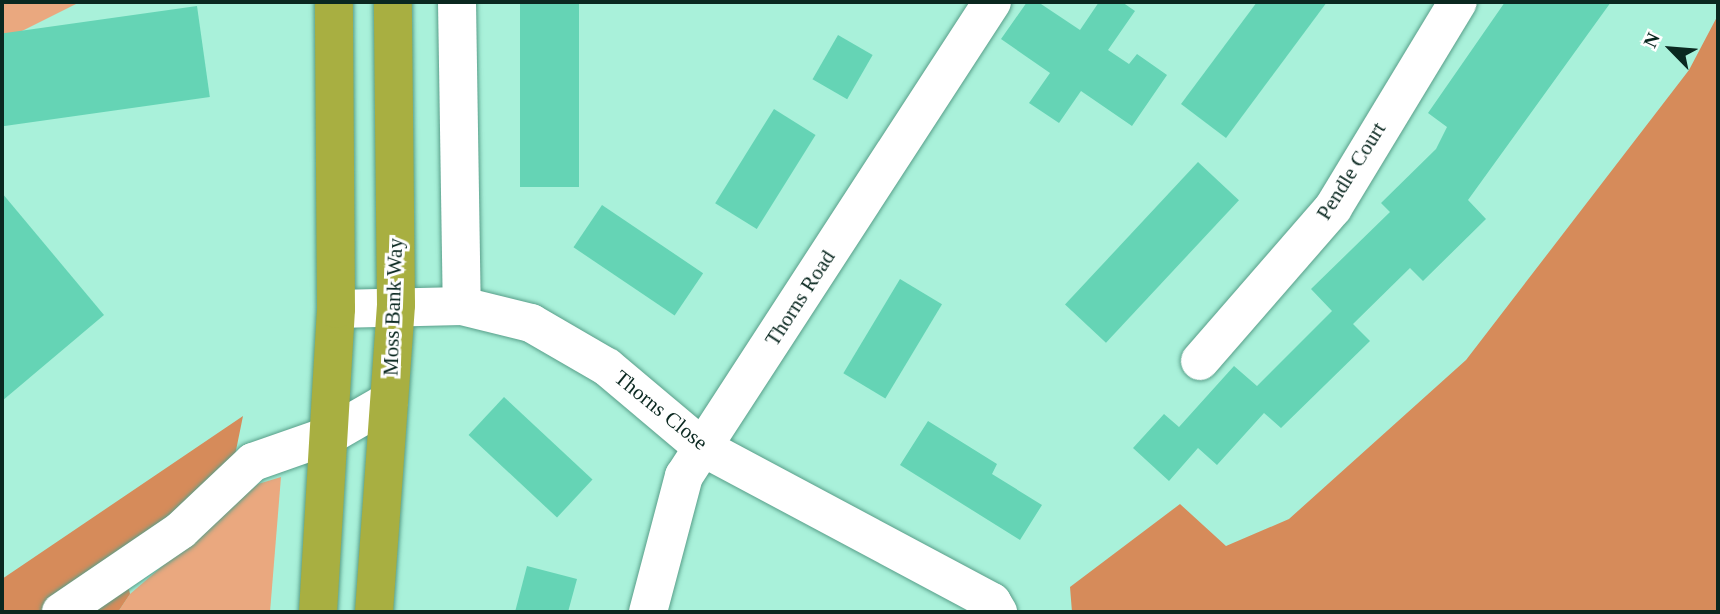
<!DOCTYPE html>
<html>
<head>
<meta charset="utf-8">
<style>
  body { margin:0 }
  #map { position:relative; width:1720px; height:614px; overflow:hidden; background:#a9f1da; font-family:Georgia,serif }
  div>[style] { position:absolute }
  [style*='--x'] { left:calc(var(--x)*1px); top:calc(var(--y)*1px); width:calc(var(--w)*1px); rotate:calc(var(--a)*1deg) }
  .green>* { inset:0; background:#eaa87f }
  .forest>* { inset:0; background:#d68b5a }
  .building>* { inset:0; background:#65d4b5; transform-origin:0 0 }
  .roads { filter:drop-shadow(0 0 2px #589e89) drop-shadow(0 0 2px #589e89) }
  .minor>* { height:38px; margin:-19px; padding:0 19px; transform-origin:19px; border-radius:19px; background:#fff }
  .highway>* { height:38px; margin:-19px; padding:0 19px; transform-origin:19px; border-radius:19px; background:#a8af41 }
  span { translate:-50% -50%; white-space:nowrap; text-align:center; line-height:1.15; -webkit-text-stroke:6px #fff; paint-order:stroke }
  .street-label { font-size:21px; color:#0a2820 }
  .frame { position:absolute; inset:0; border:4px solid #0a2820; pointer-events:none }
  .north { position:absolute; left:1636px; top:14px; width:70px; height:70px; -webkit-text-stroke:5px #fff; paint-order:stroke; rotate:295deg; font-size:19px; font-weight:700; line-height:28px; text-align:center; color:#0a2820 }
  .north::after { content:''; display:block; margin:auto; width:24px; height:32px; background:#0a2820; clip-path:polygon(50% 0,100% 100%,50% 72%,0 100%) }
</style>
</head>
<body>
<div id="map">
  <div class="green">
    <div style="clip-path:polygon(2px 2px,80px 2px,2px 41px)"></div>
    <div style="clip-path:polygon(281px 477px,270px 612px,118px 612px,130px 594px,258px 484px)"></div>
  </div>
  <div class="forest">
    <div style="clip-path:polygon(1718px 15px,1718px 612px,1072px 612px,1070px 587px,1180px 504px,1226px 546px,1289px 519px,1466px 360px,1689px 70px)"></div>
    <div style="clip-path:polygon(243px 416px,232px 470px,122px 559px,130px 594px,118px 612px,2px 612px,2px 579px)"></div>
  </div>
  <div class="building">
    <div style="left:520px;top:2px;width:59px;height:185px"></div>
    <div style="clip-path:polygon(1027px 2px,1038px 2px,1080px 30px,1099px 2px,1122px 2px,1135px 11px,1108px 50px,1129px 64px,1137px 54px,1167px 75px,1132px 126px,1081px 91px,1059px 123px,1029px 103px,1050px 73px,1001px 39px)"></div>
    <div style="clip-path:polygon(1257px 2px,1327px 2px,1226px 138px,1181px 104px)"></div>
    <div style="clip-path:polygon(1505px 2px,1611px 2px,1468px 200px,1486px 219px,1423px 281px,1410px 268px,1353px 324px,1370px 341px,1281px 428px,1264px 413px,1217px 465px,1198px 448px,1169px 481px,1133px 448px,1164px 414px,1179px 427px,1234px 366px,1257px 386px,1332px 311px,1311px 289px,1390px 212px,1381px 203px,1436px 149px,1447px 127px,1428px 113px)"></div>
    <div style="left:197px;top:6px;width:92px;height:209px;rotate:82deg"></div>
    <div style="left:838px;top:35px;width:40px;height:51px;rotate:30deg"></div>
    <div style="left:774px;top:109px;width:49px;height:111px;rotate:32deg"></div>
    <div style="left:1198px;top:162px;width:56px;height:195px;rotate:43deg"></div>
    <div style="clip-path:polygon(2px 193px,104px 315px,2px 401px)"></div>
    <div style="left:602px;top:205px;width:122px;height:51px;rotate:34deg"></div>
    <div style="left:900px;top:279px;width:49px;height:110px;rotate:31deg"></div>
    <div style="left:504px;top:397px;width:121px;height:52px;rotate:43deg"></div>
    <div style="clip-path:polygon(928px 421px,997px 464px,992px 474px,1042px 505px,1020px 540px,900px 465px)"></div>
    <div style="clip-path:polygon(527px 566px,577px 579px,568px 612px,515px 612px)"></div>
  </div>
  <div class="roads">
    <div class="minor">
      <div style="--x:457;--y:2;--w:304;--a:89.1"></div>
      <div style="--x:336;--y:309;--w:126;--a:-1.4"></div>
      <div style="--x:462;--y:306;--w:71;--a:13.8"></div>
      <div style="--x:531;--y:323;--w:88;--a:30.1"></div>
      <div style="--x:607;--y:367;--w:124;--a:40.1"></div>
      <div style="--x:702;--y:447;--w:329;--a:28.1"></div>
      <div style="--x:992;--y:602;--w:12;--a:59"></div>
      <div style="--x:1200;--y:361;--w:203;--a:-49"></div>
      <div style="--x:1333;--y:208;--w:241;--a:-58.8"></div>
      <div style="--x:61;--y:612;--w:145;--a:-34.3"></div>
      <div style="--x:181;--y:530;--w:99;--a:-43.4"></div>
      <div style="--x:253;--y:462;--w:82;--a:-19.3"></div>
      <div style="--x:330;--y:435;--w:68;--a:-30"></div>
      <div style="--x:648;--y:612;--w:141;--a:-75.2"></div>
      <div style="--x:684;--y:476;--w:565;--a:-56.98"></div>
    </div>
    <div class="highway">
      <div style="--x:318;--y:612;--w:304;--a:-86.6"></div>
      <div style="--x:336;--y:309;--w:307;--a:-90.4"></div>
      <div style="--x:374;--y:612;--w:308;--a:-85.9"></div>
      <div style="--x:396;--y:305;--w:303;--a:-90.6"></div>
    </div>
  </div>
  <div class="street-label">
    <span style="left:1351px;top:171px;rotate:-58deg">Pendle Court</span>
    <span style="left:800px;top:298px;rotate:-57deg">Thorns Road</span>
    <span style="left:393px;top:307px;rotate:-88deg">Moss Bank Way</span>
    <span style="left:661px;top:410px;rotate:39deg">Thorns Close</span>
  </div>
  <div class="frame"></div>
  <div class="north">N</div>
</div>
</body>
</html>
